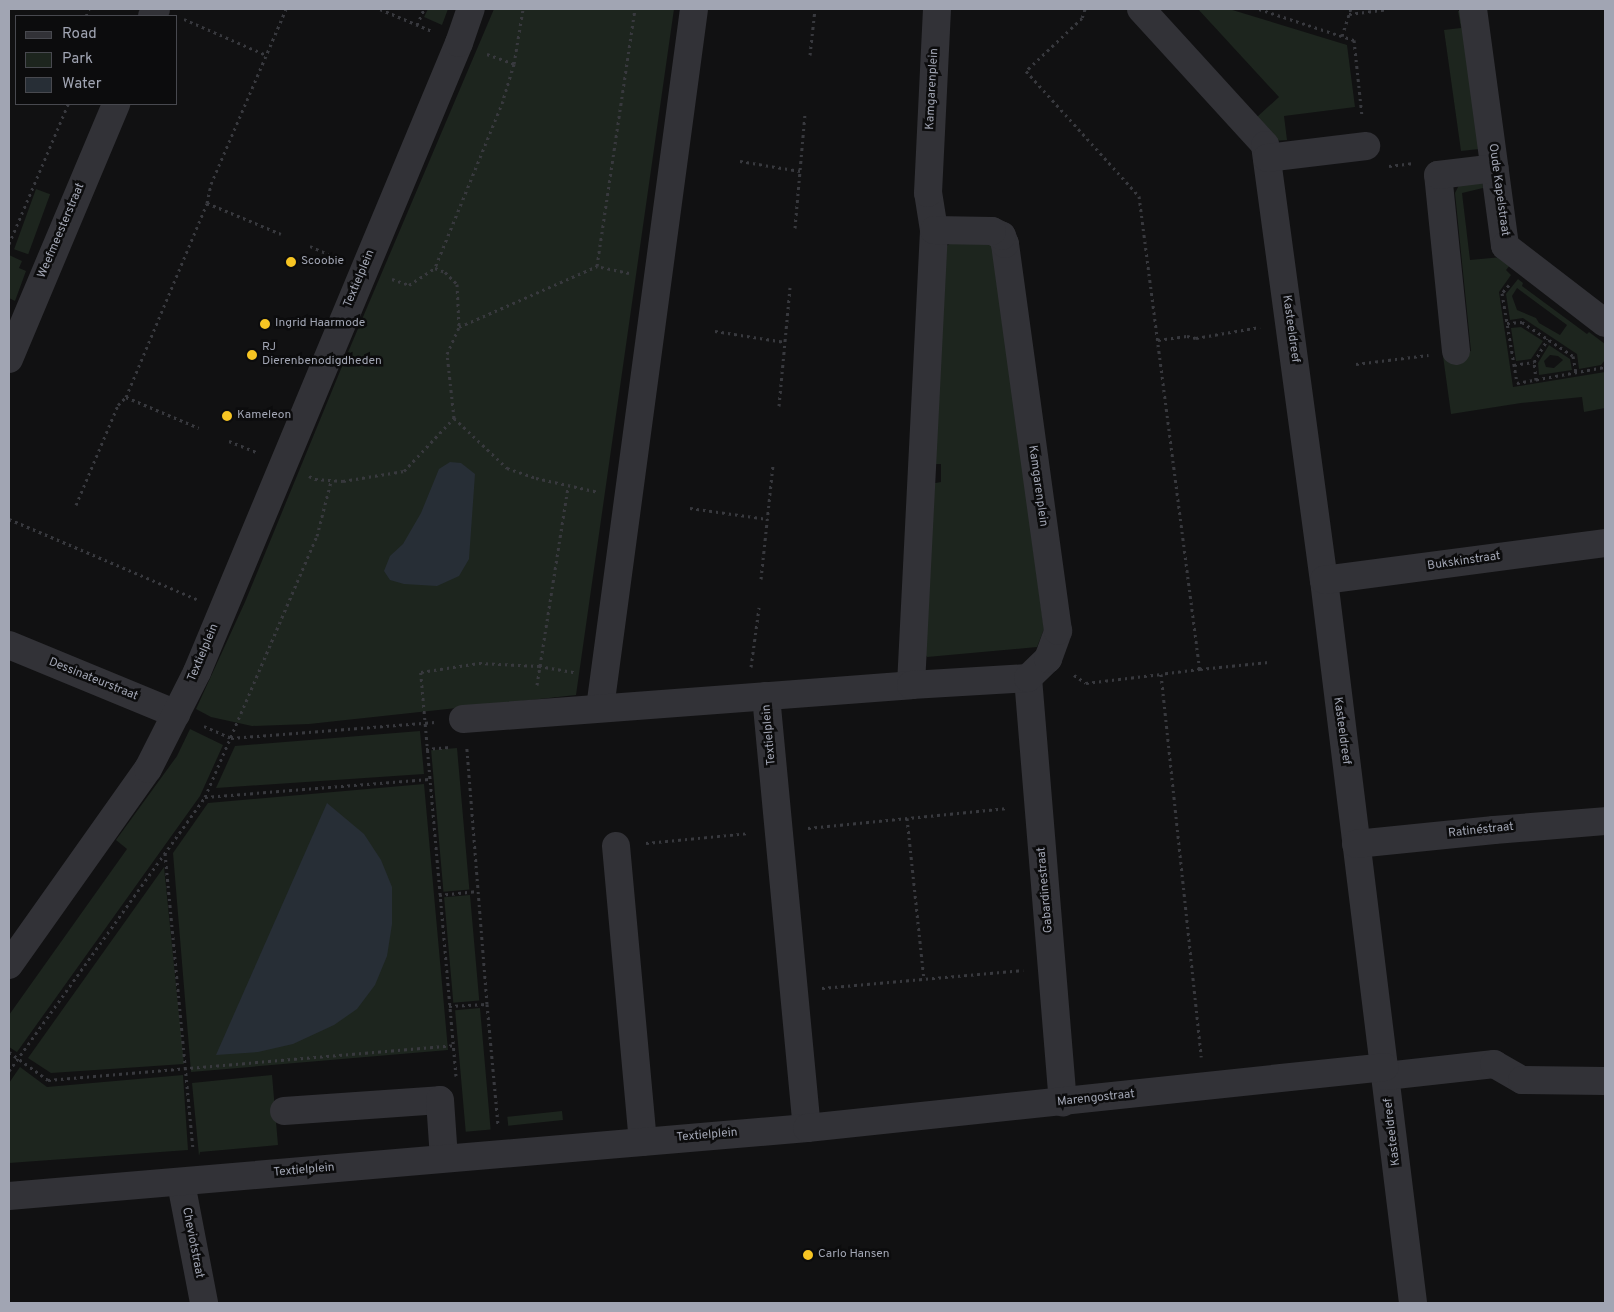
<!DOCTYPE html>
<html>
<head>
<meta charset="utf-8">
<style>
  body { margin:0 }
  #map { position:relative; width:1614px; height:1312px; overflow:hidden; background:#111112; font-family:Overpass,sans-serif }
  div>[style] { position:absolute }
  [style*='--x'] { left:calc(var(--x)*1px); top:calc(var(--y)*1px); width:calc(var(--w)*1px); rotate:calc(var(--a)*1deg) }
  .green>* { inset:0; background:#1d251e; transform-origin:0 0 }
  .water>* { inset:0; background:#272e36 }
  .path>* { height:3px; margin-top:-1.5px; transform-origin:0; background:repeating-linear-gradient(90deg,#38393e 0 2.5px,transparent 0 6.5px) }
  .minor>* { height:28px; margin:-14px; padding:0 14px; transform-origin:14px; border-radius:14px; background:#323237 }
  .dots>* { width:14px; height:14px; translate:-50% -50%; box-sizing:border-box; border:2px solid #0c0c0d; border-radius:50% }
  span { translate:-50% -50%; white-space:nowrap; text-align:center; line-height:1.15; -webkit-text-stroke:5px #0c0c0d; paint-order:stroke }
  .street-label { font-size:12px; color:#a1a5b3 }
  .poi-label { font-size:12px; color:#a1a5b3 }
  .left { translate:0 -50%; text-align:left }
  .frame { position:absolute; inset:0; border:10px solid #a1a5b3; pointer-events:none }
  .legend { position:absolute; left:15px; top:15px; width:162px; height:90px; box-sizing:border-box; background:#0c0c0d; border:1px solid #48494f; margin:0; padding:6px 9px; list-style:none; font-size:15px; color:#a1a5b3 }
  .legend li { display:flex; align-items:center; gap:10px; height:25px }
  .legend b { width:25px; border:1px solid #48494f }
</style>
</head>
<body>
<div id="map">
  <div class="green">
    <div style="clip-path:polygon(428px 9px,448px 9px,442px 25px,424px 17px)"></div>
    <div style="clip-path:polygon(494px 9px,674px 9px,576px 695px,309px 724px,252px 726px,211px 717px,196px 709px,245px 602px,343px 364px)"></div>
    <div style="clip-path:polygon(1198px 9px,1229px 9px,1347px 45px,1355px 107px,1284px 116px,1287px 140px,1274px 141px,1257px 117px,1279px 97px)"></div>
    <div style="clip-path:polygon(1458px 11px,1461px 11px,1479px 149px,1461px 151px,1444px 30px,1461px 28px)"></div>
    <div style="clip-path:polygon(1482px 179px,1483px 188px,1462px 193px,1470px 260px,1502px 257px,1511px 264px,1506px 270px,1511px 275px,1499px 292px,1513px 387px,1605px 372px,1605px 408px,1584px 412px,1582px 397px,1521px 403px,1451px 414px,1443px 356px,1471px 351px,1455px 193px,1459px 185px)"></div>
    <div style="left:36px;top:189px;width:15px;height:64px;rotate:20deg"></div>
    <div style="clip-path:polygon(981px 240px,993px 245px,1044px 629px,1037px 647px,927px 657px,925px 654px,930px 484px,941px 482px,941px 464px,931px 464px,944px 248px,953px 241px)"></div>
    <div style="clip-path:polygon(9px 255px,22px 261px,19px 268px,26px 271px,15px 301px,9px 298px)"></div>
    <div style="clip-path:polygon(evenodd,1518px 279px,1523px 283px,1522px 286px,1587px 334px,1589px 332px,1605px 344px,1605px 360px,1601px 365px,1579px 369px,1577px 354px,1523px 318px,1510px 320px,1506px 294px,1518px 279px,1517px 288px,1567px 325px,1560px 335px,1539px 323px,1536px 318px,1517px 310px,1512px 296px,1517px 288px)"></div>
    <div style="clip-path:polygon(1521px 327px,1543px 341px,1531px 359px,1516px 361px,1511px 328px)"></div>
    <div style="clip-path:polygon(evenodd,1549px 345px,1570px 359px,1572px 370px,1539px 375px,1538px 363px,1549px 345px,1550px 355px,1558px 356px,1563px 360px,1554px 368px,1546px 367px,1544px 361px,1550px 355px)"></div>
    <div style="clip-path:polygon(190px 729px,223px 745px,200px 796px,17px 1052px,9px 1047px,9px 1015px,127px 849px,116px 840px,177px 756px)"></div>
    <div style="clip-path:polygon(420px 731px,424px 774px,216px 788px,235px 746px)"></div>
    <div style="left:457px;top:748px;width:142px;height:26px;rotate:85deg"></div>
    <div style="clip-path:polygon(424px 784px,448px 1050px,191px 1072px,173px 853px,208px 803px)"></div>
    <div style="clip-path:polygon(164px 867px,184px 1064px,51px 1073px,28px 1058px)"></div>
    <div style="left:470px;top:895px;width:106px;height:26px;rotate:85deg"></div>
    <div style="left:480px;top:1008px;width:122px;height:25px;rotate:85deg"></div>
    <div style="clip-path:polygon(20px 1067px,47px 1087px,183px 1075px,188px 1150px,9px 1163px,9px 1083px)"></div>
    <div style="clip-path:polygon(272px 1075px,278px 1145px,200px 1152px,199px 1156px,192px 1083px)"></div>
    <div style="left:562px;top:1111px;width:9px;height:55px;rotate:84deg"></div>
  </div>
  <div class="water">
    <div style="clip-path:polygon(450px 462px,461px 463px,475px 474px,469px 559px,459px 576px,437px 586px,404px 584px,390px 580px,384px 571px,390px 556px,403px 544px,421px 513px,439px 469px)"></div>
    <div style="clip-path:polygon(327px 803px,364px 834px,381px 860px,392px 887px,392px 924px,387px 956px,375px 985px,357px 1009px,334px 1025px,293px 1044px,258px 1052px,216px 1055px)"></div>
  </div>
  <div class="path">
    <div style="--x:380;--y:9;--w:56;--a:22.9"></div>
    <div style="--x:1085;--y:9;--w:9;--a:108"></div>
    <div style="--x:1082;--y:18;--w:77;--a:136.6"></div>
    <div style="--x:1026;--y:71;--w:169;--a:47.9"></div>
    <div style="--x:1139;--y:196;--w:477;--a:82.7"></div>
    <div style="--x:1200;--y:669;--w:69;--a:-5.8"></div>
    <div style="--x:1259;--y:9;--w:100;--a:18.1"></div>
    <div style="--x:1354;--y:40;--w:76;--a:84"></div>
    <div style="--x:1349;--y:14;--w:39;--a:-7"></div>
    <div style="--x:86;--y:16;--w:8;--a:-67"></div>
    <div style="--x:184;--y:19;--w:90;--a:23.7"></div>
    <div style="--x:417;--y:25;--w:17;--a:-66"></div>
    <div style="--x:1342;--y:36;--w:28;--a:-72"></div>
    <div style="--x:487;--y:54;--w:29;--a:20"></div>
    <div style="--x:514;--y:64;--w:39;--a:107"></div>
    <div style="--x:503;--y:101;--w:180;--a:112.2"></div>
    <div style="--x:435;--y:268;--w:11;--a:22"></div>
    <div style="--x:445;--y:272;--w:17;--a:45"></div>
    <div style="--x:457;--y:284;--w:43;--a:87.3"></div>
    <div style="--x:459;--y:327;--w:151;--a:-23.8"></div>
    <div style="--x:810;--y:55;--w:46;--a:-83.8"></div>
    <div style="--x:514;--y:64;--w:56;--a:-80.7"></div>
    <div style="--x:740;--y:161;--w:61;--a:9.5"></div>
    <div style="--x:1389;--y:166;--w:23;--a:-7"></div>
    <div style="--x:207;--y:203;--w:80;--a:22.7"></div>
    <div style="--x:795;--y:228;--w:115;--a:-85"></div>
    <div style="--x:9;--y:244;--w:152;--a:-67.1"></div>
    <div style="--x:310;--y:246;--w:30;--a:24"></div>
    <div style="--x:629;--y:273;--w:33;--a:-168"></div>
    <div style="--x:597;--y:266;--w:260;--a:-81.6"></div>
    <div style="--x:392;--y:279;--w:18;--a:19"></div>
    <div style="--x:409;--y:285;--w:31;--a:-33"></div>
    <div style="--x:1509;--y:285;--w:11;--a:131"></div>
    <div style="--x:1502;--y:293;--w:91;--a:80.5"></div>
    <div style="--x:1517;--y:383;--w:89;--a:-10.3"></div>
    <div style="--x:1507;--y:323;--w:15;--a:-4"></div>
    <div style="--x:1522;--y:322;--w:61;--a:33.7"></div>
    <div style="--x:1573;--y:356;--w:17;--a:80"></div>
    <div style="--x:715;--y:331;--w:71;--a:8.9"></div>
    <div style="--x:1158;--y:340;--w:29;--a:-8"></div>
    <div style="--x:1187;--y:336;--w:9;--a:13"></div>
    <div style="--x:1196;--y:338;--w:65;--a:-9.8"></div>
    <div style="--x:1356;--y:364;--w:73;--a:-7.1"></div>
    <div style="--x:1514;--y:365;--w:20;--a:-9"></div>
    <div style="--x:1536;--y:380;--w:18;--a:-96"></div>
    <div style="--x:1534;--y:362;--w:27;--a:-59"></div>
    <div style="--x:126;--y:397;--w:79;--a:23"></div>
    <div style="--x:779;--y:406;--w:119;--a:-84.7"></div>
    <div style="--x:454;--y:418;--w:73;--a:43.3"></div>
    <div style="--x:507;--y:468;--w:31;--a:19"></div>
    <div style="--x:536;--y:478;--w:64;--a:12.7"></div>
    <div style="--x:229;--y:441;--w:29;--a:22"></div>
    <div style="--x:309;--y:476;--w:7;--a:27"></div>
    <div style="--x:315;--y:479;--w:28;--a:4"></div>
    <div style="--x:343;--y:481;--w:62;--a:-9.3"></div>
    <div style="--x:404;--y:471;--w:73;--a:-46.7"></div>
    <div style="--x:454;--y:418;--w:64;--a:-96.2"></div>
    <div style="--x:447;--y:354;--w:30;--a:-66"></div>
    <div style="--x:76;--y:505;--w:108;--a:-67.2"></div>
    <div style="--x:118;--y:405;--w:11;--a:-45"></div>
    <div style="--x:126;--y:397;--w:210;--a:-67.3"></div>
    <div style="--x:207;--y:203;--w:19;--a:-78"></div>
    <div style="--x:211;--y:184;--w:190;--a:-66.8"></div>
    <div style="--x:690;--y:508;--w:78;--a:8.1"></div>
    <div style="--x:9;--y:519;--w:204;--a:23.1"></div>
    <div style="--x:761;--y:579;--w:116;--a:-84"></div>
    <div style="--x:751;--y:667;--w:60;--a:-82.3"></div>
    <div style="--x:1200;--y:669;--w:39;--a:173"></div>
    <div style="--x:1161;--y:674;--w:385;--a:84"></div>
    <div style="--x:1074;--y:675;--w:14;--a:34"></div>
    <div style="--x:1086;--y:683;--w:76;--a:-6.8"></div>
    <div style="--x:537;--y:685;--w:201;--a:-81.1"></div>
    <div style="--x:204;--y:726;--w:30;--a:24"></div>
    <div style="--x:231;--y:738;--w:205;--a:-4.5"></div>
    <div style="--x:426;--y:749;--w:24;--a:-5"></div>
    <div style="--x:205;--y:797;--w:225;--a:-4.6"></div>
    <div style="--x:907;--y:818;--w:162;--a:84"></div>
    <div style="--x:808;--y:828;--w:201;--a:-5.7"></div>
    <div style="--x:646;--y:843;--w:103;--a:-5.5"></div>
    <div style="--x:165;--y:853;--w:298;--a:84.6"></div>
    <div style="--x:439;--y:895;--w:39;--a:-6"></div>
    <div style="--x:822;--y:988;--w:202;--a:-5.1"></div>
    <div style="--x:487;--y:1004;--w:121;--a:84.8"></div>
    <div style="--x:449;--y:1006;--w:38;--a:-3"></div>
    <div style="--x:487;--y:1004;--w:257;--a:-94.5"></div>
    <div style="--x:9;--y:1052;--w:48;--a:35.7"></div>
    <div style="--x:48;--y:1080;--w:407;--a:-4.9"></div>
    <div style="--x:9;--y:1071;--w:337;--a:-54.4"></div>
    <div style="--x:205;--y:797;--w:284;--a:-66.8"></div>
    <div style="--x:317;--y:536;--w:57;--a:-75.7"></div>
    <div style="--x:456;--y:1076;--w:406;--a:-95"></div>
    <div style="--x:421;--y:672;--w:59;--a:-8.8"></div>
    <div style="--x:479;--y:663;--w:60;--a:2.9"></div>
    <div style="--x:539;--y:666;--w:36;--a:10"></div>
  </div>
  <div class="minor">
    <div style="--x:1141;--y:9;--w:184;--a:47.6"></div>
    <div style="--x:1265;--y:145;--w:439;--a:82.3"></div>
    <div style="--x:1324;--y:580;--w:728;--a:82.98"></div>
    <div style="--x:1473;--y:9;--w:239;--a:82.3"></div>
    <div style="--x:1505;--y:246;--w:126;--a:37.6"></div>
    <div style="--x:152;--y:16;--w:8;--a:-60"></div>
    <div style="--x:1267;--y:158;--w:100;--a:-6.9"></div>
    <div style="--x:1456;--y:351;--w:177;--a:-95.8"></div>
    <div style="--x:1438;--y:175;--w:57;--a:-7"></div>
    <div style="--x:9;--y:359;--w:277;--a:-67.2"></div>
    <div style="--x:1324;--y:580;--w:283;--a:-7.5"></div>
    <div style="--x:9;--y:645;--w:181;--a:22.4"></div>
    <div style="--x:1028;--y:678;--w:426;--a:85.3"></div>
    <div style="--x:911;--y:685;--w:456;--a:-87.1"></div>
    <div style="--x:934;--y:230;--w:37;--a:-99"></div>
    <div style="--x:928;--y:193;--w:184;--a:-87.2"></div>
    <div style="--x:766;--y:696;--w:434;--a:84.6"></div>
    <div style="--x:600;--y:708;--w:705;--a:-82.34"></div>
    <div style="--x:463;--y:719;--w:449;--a:-4.3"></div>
    <div style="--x:911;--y:685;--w:117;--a:-3.4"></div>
    <div style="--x:1028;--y:678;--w:28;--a:-44"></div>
    <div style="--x:1048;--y:659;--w:30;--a:-70"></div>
    <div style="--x:1058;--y:631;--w:391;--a:-97.8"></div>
    <div style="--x:1005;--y:244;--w:9;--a:-111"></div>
    <div style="--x:1002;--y:236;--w:11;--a:-153"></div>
    <div style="--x:992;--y:231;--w:58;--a:-179"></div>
    <div style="--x:1356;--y:844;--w:139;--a:-5.8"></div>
    <div style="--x:1494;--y:830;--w:111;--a:-4.6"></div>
    <div style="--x:616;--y:846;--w:297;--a:84.8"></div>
    <div style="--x:9;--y:965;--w:240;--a:-54.7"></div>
    <div style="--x:148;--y:769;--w:109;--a:-63.2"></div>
    <div style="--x:197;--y:672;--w:681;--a:-67.39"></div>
    <div style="--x:459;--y:43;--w:36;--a:-71"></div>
    <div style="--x:1386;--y:1076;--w:109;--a:-6.3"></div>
    <div style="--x:1494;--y:1064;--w:32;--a:30"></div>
    <div style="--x:1522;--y:1080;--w:83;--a:0.7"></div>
    <div style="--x:284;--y:1111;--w:156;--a:-4"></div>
    <div style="--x:440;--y:1100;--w:58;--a:86.1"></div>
    <div style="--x:181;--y:1183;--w:122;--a:79.1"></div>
    <div style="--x:9;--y:1196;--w:801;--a:-4.87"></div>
    <div style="--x:807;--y:1128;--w:581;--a:-6.02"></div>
  </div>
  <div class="dots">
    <div style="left:291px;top:262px;background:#f7c523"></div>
    <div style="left:265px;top:324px;background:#f7c523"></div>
    <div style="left:252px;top:355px;background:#f7c523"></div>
    <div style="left:227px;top:416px;background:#f7c523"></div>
    <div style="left:808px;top:1255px;background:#f7c523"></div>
  </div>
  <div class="street-label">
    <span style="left:933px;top:89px;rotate:-87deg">Kamgarenplein</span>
    <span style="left:1498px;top:190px;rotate:82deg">Oude Kapelstraat</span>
    <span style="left:62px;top:231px;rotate:-67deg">Weefmeesterstraat</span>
    <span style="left:360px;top:279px;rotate:-67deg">Textielplein</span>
    <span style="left:1290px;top:329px;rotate:82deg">Kasteeldreef</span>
    <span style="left:1037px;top:486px;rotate:82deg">Kamgarenplein</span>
    <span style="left:1464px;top:562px;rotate:-8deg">Bukskinstraat</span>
    <span style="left:204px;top:653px;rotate:-67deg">Textielplein</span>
    <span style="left:93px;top:680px;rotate:22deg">Dessinateurstraat</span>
    <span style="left:1341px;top:731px;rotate:82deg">Kasteeldreef</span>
    <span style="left:770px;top:735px;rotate:-95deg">Textielplein</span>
    <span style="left:1481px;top:831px;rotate:-6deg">Ratinéstraat</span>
    <span style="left:1046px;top:890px;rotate:-95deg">Gabardinestraat</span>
    <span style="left:1096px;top:1099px;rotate:-6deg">Marengostraat</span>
    <span style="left:1393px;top:1132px;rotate:-97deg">Kasteeldreef</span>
    <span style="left:707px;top:1136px;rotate:-5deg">Textielplein</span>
    <span style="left:304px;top:1171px;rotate:-5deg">Textielplein</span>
    <span style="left:192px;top:1243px;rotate:79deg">Cheviotstraat</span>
  </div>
  <div class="poi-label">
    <span class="left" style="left:301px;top:262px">Scoobie</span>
    <span class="left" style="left:275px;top:324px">Ingrid Haarmode</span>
    <span class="left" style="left:262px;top:355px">RJ<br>Dierenbenodigdheden</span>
    <span class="left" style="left:237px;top:416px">Kameleon</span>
    <span class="left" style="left:818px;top:1255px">Carlo Hansen</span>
  </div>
  <div class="frame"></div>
  <ul class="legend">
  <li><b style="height:6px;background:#323237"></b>Road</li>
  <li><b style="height:14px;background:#1d251e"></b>Park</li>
  <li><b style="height:14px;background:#272e36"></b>Water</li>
  </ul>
</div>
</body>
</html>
